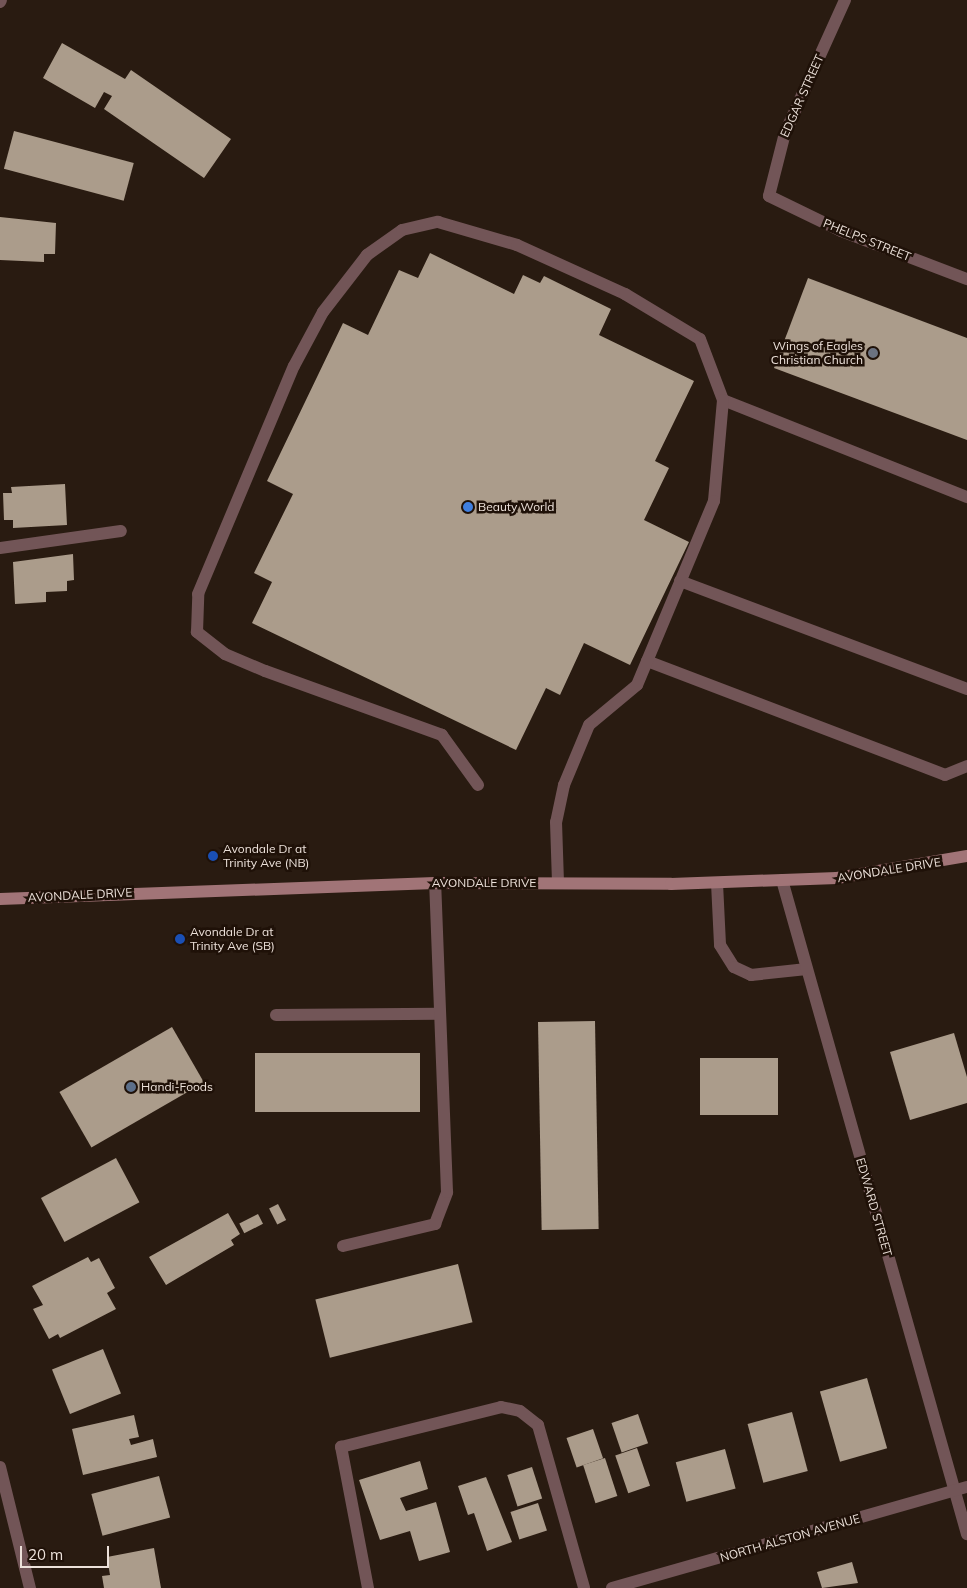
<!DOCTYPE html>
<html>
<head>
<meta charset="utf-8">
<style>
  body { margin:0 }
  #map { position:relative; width:967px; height:1588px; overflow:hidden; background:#291b11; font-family:Mulish,sans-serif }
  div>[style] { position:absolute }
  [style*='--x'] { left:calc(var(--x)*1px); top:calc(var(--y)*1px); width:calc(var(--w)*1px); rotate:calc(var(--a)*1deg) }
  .building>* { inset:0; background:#ab9c8b; transform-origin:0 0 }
  .service>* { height:12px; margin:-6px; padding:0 6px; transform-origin:6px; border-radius:6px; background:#725557 }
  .minor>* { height:12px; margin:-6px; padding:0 6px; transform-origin:6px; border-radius:6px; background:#725557 }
  .tertiary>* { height:12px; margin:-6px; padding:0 6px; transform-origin:6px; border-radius:6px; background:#725557 }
  .secondary>* { height:12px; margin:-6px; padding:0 6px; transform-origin:6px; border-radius:6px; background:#a17477 }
  .dots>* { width:14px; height:14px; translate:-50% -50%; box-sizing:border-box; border:2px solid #1f1108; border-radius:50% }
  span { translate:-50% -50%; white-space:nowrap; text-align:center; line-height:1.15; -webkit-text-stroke:5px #1f1108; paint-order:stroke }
  .street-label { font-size:12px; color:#ece1da }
  .poi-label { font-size:12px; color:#ece1da }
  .right { translate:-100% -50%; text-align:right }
  .left { translate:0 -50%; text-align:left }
  .scale { position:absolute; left:20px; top:1546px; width:89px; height:22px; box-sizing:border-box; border:2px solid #ece1da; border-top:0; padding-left:6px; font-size:15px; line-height:18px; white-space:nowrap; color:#ece1da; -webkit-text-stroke:4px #1f1108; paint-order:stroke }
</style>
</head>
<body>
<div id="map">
  <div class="building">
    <div style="clip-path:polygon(62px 43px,125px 79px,131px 70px,231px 139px,204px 178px,104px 109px,112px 96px,104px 92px,95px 108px,43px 78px)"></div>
    <div style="left:14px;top:131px;width:124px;height:39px;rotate:15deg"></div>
    <div style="clip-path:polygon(0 217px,56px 223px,55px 254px,44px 254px,44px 262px,0 260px)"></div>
    <div style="clip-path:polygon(430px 253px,514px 294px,523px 275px,540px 283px,544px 276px,611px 309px,599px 335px,694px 381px,655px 461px,669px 468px,644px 520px,689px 542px,630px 665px,584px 643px,560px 695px,546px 688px,516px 750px,252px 623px,272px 582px,254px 573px,293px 494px,267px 481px,343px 323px,368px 335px,399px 270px,418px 278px)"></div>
    <div style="clip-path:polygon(808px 278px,967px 338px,967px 440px,774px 368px)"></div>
    <div style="clip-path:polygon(65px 484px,67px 525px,13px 528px,13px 520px,4px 520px,3px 493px,12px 493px,11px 487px)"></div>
    <div style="clip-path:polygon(73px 554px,74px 580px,67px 581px,67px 591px,46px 592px,46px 602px,15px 604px,13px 562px)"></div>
    <div style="left:595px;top:1021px;width:208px;height:57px;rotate:89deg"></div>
    <div style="left:172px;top:1027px;width:64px;height:130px;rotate:60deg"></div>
    <div style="clip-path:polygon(954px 1033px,967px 1077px,967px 1103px,910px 1120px,890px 1052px)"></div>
    <div style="left:255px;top:1053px;width:165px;height:59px"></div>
    <div style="left:700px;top:1058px;width:78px;height:57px"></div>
    <div style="left:116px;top:1158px;width:50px;height:85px;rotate:62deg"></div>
    <div style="left:278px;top:1204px;width:18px;height:10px;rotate:63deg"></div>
    <div style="clip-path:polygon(228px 1213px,240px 1234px,231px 1240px,234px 1245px,166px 1285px,149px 1257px)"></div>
    <div style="left:258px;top:1214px;width:11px;height:21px;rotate:63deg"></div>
    <div style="clip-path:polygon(88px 1257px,91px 1262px,99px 1258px,115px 1288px,107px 1293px,116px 1309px,60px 1338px,58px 1334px,49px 1339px,33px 1309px,43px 1305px,32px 1286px)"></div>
    <div style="left:458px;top:1264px;width:60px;height:147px;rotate:76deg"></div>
    <div style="left:103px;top:1349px;width:48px;height:55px;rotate:68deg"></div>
    <div style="left:867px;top:1378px;width:73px;height:49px;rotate:74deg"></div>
    <div style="left:792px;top:1412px;width:61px;height:46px;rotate:75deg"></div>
    <div style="left:638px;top:1414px;width:31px;height:28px;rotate:71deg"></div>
    <div style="clip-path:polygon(134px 1415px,139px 1437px,129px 1439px,131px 1445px,153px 1439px,157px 1457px,83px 1475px,72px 1429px)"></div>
    <div style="left:593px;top:1429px;width:31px;height:28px;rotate:71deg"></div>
    <div style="left:637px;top:1448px;width:40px;height:23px;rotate:71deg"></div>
    <div style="left:725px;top:1449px;width:41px;height:51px;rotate:75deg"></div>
    <div style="left:605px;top:1458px;width:40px;height:23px;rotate:72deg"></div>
    <div style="clip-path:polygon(420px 1461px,428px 1489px,400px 1498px,406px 1511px,436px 1502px,450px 1552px,419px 1561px,410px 1531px,380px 1540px,359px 1480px)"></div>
    <div style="left:532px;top:1467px;width:33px;height:26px;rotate:72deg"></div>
    <div style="left:159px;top:1476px;width:43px;height:70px;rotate:75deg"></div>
    <div style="clip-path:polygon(486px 1477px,512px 1542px,487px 1551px,474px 1513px,468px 1515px,458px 1486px)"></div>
    <div style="left:538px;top:1503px;width:29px;height:29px;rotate:72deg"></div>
    <div style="clip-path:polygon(154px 1548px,161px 1588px,104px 1588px,102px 1576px,110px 1575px,107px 1557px)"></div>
    <div style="clip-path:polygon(852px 1562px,858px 1583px,822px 1588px,817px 1572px)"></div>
  </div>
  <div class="service">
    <div style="--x:723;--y:400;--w:263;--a:21.7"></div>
    <div style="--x:0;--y:548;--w:122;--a:-8"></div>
    <div style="--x:680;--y:581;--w:307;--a:20.6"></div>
    <div style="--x:647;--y:661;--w:319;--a:20.9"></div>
    <div style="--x:945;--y:775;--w:24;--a:-22"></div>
    <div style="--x:478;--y:785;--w:62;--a:-125.8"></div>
    <div style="--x:442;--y:735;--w:188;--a:-160.1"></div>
    <div style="--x:265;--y:671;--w:43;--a:-157"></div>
    <div style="--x:225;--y:654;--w:36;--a:-142"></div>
    <div style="--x:197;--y:632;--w:38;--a:-88"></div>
    <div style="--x:198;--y:594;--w:247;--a:-67.2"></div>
    <div style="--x:294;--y:366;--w:61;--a:-61.8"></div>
    <div style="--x:323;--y:312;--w:72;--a:-52.3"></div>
    <div style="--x:367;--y:255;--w:43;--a:-35.5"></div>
    <div style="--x:402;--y:230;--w:37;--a:-13"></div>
    <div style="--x:438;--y:222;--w:82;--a:16.2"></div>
    <div style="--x:517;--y:245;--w:119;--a:24.4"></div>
    <div style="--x:625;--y:294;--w:87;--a:31"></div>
    <div style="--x:700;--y:339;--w:65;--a:69.3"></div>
    <div style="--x:723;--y:400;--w:101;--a:95.1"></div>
    <div style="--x:714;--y:501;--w:199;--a:112.7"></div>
    <div style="--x:637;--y:685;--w:62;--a:140.2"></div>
    <div style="--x:589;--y:725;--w:65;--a:112.6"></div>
    <div style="--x:564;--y:785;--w:38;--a:102"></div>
    <div style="--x:556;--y:822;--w:60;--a:88.1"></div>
    <div style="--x:717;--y:883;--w:62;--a:87.2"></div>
    <div style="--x:720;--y:945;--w:26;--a:58"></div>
    <div style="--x:734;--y:967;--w:19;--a:25"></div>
    <div style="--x:751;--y:975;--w:56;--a:-6.1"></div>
    <div style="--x:276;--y:1015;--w:162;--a:-0.4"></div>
    <div style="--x:343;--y:1246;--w:95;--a:-13.4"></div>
    <div style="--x:435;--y:1224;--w:34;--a:-69"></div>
    <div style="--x:447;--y:1192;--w:309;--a:-92.2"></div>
    <div style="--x:368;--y:1588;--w:144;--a:-100.8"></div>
    <div style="--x:341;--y:1447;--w:165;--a:-14"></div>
    <div style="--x:501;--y:1407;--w:19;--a:12"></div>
    <div style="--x:520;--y:1411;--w:23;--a:38"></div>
    <div style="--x:538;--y:1425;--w:169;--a:74.2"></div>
  </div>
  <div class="minor">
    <div style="--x:845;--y:0;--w:146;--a:114.3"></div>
    <div style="--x:785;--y:133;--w:65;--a:104.3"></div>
    <div style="--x:769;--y:196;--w:80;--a:25.9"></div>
    <div style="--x:841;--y:231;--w:135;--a:20.9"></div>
    <div style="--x:0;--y:2;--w:2;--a:-63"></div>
    <div style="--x:782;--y:880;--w:680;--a:74.21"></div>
    <div style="--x:612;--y:1588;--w:369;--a:-15.9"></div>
  </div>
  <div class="tertiary">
    <div style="--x:0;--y:1467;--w:125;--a:76.1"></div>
  </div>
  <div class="secondary">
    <div style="--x:0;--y:899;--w:435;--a:-2.1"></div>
    <div style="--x:435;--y:883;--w:236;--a:0.2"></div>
    <div style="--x:671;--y:884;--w:166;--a:-2.1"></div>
    <div style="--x:837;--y:878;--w:132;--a:-9.6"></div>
  </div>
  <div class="dots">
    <div style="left:873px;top:353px;background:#6b7280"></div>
    <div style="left:468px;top:507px;background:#3f7fe0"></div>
    <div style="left:213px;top:856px;background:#1a4fb4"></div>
    <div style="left:180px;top:939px;background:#1a4fb4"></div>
    <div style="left:131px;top:1087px;background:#5c6f8a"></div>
  </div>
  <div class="street-label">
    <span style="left:802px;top:96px;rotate:-66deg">EDGAR STREET</span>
    <span style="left:867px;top:240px;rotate:22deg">PHELPS STREET</span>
    <span style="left:889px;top:870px;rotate:-9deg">AVONDALE DRIVE</span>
    <span style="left:484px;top:883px">AVONDALE DRIVE</span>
    <span style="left:80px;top:895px;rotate:-3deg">AVONDALE DRIVE</span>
    <span style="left:874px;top:1207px;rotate:74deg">EDWARD STREET</span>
    <span style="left:790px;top:1538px;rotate:-16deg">NORTH ALSTON AVENUE</span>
  </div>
  <div class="poi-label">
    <span class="right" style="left:863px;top:353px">Wings of Eagles<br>Christian Church</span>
    <span class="left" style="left:478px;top:507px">Beauty World</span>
    <span class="left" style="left:223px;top:856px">Avondale Dr at<br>Trinity Ave (NB)</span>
    <span class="left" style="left:190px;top:939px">Avondale Dr at<br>Trinity Ave (SB)</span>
    <span class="left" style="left:141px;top:1087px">Handi-Foods</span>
  </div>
  <div class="scale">20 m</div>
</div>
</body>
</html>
